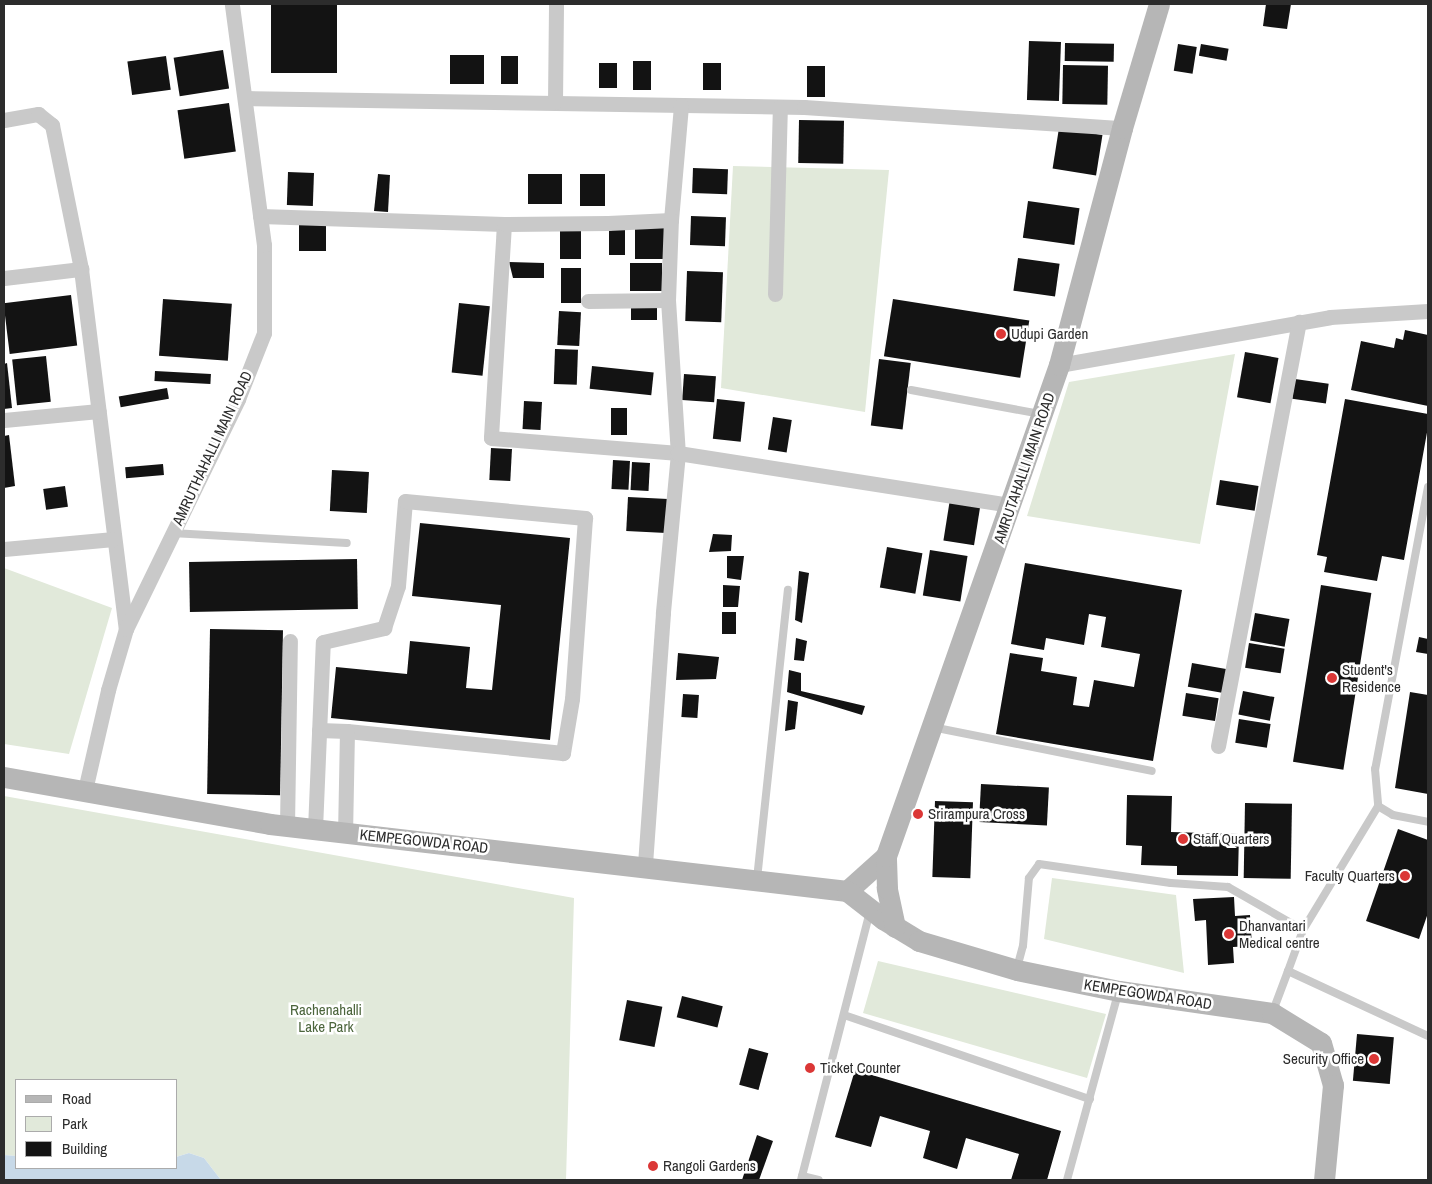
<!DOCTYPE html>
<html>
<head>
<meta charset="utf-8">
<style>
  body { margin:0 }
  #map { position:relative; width:1432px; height:1184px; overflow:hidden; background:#fff; font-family:"Archivo Narrow",sans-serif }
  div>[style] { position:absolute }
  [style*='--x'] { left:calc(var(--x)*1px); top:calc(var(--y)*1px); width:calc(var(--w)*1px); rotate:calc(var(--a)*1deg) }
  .green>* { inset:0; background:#e1e9da }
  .water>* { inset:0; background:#c7d9e8 }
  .building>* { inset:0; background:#131313; transform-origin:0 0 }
  .lane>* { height:8px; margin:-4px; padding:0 4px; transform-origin:4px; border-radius:4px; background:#c9c9c9 }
  .street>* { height:15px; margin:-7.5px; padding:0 7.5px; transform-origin:7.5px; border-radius:7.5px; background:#c9c9c9 }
  .secondary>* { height:21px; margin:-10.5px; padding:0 10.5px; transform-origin:10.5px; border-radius:10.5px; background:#b6b6b6 }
  .dots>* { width:14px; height:14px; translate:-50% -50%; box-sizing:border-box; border:2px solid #fff; border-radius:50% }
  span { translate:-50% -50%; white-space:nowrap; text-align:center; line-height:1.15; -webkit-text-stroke:5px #fff; paint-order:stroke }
  .poi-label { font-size:15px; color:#2c2c2c }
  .left { translate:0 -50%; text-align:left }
  .right { translate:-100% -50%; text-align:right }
  .street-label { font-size:15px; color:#2c2c2c }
  .park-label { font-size:15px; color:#4c653c }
  .frame { position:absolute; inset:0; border:5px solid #2c2c2c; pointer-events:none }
  .legend { position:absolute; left:15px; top:1079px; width:162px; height:90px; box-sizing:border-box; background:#fff; border:1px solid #ababab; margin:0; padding:6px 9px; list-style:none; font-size:15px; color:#2c2c2c }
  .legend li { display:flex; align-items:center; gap:10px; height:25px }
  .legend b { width:25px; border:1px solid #ababab }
</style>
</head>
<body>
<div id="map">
  <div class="green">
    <div style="clip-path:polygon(733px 166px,889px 170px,865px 412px,721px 388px)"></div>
    <div style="clip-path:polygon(1235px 354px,1200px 544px,1027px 516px,1069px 382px)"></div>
    <div style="clip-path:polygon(4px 568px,112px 608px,69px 754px,4px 744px)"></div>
    <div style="clip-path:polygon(4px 796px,574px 898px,566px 1180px,221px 1180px,204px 1158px,189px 1153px,176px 1157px,176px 1080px,16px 1080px,16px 1156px,4px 1155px)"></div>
    <div style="clip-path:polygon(1052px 878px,1176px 895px,1184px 973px,1044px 939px)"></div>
    <div style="clip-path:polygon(878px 961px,1106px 1014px,1087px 1078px,863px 1013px)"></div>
  </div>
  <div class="water">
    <div style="clip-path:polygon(189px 1153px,204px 1158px,221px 1180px,4px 1180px,4px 1155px,16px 1156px,16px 1168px,176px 1168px,176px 1157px)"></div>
  </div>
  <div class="building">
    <div style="left:271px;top:4px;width:66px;height:69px"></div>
    <div style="clip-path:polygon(1266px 4px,1291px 4px,1287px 29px,1263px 26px)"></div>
    <div style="left:1029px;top:41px;width:32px;height:59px;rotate:2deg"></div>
    <div style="left:1065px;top:43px;width:49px;height:18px;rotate:1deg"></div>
    <div style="left:1178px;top:44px;width:19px;height:27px;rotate:9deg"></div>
    <div style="left:1201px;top:44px;width:28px;height:12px;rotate:10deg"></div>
    <div style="left:223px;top:50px;width:39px;height:50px;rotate:81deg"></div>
    <div style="left:450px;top:55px;width:34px;height:29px"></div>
    <div style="left:166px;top:56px;width:34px;height:39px;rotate:82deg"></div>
    <div style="left:501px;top:56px;width:17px;height:28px"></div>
    <div style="left:633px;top:61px;width:18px;height:29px"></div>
    <div style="left:599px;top:63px;width:18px;height:25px"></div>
    <div style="left:703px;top:63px;width:18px;height:27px"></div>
    <div style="left:1063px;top:65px;width:45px;height:39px;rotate:1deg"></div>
    <div style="left:807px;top:66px;width:18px;height:31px"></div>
    <div style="left:229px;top:103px;width:49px;height:52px;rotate:82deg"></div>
    <div style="left:799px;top:120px;width:45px;height:43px;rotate:1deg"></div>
    <div style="left:1059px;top:128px;width:44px;height:41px;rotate:9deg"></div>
    <div style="left:693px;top:168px;width:35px;height:25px;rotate:2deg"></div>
    <div style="left:288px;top:172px;width:26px;height:33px;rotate:2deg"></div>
    <div style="clip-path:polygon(378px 174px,390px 175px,388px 212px,374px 211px)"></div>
    <div style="left:528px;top:174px;width:34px;height:30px"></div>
    <div style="left:580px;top:174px;width:25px;height:32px"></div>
    <div style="left:1028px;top:201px;width:52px;height:37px;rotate:8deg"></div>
    <div style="left:691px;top:216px;width:35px;height:29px;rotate:2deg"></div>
    <div style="left:299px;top:224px;width:27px;height:27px"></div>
    <div style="left:667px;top:225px;width:34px;height:32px;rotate:90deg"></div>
    <div style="left:609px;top:226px;width:16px;height:29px"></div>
    <div style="left:560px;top:230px;width:21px;height:29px"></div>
    <div style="left:1018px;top:258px;width:42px;height:33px;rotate:8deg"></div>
    <div style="clip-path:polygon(509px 262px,544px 263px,544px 278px,513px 278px)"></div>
    <div style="left:662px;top:263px;width:28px;height:32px;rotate:90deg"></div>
    <div style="left:561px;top:268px;width:20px;height:35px"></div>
    <div style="left:687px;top:271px;width:36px;height:50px;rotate:2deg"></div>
    <div style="left:71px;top:295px;width:51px;height:68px;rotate:83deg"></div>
    <div style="left:163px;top:299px;width:69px;height:57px;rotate:4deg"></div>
    <div style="left:893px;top:299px;width:138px;height:58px;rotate:9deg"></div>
    <div style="left:459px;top:303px;width:31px;height:70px;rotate:6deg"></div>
    <div style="left:631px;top:308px;width:26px;height:12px"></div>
    <div style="left:559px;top:311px;width:22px;height:34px;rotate:3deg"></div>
    <div style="clip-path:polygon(1405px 330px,1428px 335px,1428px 406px,1351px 390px,1361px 341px,1394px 348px,1396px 338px,1403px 340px)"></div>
    <div style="left:555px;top:349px;width:23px;height:35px;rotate:2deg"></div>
    <div style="left:1245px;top:352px;width:34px;height:46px;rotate:10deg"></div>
    <div style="left:46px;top:356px;width:46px;height:34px;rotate:84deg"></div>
    <div style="left:879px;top:359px;width:32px;height:67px;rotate:7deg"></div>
    <div style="clip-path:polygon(7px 363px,12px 408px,4px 409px,4px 364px)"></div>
    <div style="left:592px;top:366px;width:62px;height:23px;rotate:6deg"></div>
    <div style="left:155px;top:371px;width:56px;height:10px;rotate:3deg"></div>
    <div style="left:684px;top:374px;width:32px;height:26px;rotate:4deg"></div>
    <div style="left:1295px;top:379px;width:34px;height:20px;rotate:8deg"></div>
    <div style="left:167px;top:388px;width:11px;height:49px;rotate:80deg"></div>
    <div style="left:717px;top:399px;width:28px;height:40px;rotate:6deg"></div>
    <div style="clip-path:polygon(1345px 399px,1428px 414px,1428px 427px,1404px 560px,1382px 556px,1377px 581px,1324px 572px,1327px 557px,1317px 555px)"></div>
    <div style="left:524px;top:401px;width:18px;height:28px;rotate:3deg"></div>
    <div style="left:611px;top:408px;width:16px;height:27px"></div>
    <div style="left:773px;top:417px;width:19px;height:33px;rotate:9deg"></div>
    <div style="clip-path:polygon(9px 435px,15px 486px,4px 488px,4px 436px)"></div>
    <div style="left:491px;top:448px;width:21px;height:32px;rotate:3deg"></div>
    <div style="left:613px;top:460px;width:17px;height:29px;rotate:3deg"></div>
    <div style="left:632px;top:462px;width:18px;height:28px;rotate:3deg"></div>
    <div style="left:163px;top:464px;width:11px;height:38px;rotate:85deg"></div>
    <div style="left:332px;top:470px;width:37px;height:41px;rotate:3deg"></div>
    <div style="left:1220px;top:480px;width:39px;height:25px;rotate:9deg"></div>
    <div style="left:65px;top:486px;width:21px;height:22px;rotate:82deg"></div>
    <div style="left:628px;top:497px;width:40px;height:34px;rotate:3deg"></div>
    <div style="left:950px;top:499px;width:31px;height:42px;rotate:9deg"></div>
    <div style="clip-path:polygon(420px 523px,570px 538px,550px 740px,331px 718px,336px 667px,407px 674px,410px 641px,470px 647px,466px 688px,492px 690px,501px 605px,412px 596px)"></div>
    <div style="clip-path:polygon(713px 534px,732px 535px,731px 551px,709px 552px)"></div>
    <div style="left:887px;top:547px;width:36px;height:41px;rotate:10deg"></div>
    <div style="left:930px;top:550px;width:38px;height:46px;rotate:9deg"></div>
    <div style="clip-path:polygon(727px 556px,744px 556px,741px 580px,727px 578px)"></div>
    <div style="left:357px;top:559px;width:50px;height:168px;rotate:89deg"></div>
    <div style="clip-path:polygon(1025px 563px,1182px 590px,1153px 761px,996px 734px,1010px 653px,1043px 658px,1041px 671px,1077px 677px,1073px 705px,1089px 707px,1094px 680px,1134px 687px,1140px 654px,1101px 647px,1106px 617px,1089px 614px,1084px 645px,1046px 638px,1044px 650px,1011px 644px)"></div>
    <div style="clip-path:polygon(799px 571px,809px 573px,802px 623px,795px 620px)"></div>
    <div style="clip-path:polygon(723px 585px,740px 586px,738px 607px,723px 607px)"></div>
    <div style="left:1321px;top:585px;width:51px;height:179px;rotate:9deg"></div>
    <div style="left:722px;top:612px;width:14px;height:22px"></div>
    <div style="left:1255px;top:613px;width:35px;height:28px;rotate:10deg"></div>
    <div style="left:210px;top:629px;width:73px;height:165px;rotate:1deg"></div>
    <div style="clip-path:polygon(1419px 637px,1428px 639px,1428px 654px,1416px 652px)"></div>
    <div style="clip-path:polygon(796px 638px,807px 641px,804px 661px,794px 660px)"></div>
    <div style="left:1249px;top:643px;width:36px;height:25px;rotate:9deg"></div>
    <div style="clip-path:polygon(678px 653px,719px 657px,716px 679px,676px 680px)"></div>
    <div style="left:1192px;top:663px;width:36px;height:24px;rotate:10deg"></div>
    <div style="clip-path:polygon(789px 670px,801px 673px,801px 691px,865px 706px,862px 715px,787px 692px)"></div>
    <div style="left:1243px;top:691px;width:32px;height:24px;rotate:11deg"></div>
    <div style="clip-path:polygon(1410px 692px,1428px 695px,1428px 794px,1395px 788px)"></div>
    <div style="left:1186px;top:693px;width:33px;height:23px;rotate:9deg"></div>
    <div style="left:683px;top:694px;width:16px;height:23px;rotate:4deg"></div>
    <div style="clip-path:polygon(788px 700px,798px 702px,795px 729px,785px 731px)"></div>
    <div style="left:1239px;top:719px;width:32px;height:24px;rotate:9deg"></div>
    <div style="left:981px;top:784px;width:68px;height:38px;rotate:3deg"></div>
    <div style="clip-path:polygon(1127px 795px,1172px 796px,1171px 832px,1239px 834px,1238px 876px,1177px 875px,1177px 866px,1141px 865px,1142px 846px,1126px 845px)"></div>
    <div style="left:935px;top:801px;width:38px;height:76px;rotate:2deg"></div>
    <div style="left:1245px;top:803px;width:47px;height:75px;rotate:1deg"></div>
    <div style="clip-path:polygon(1398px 829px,1428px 840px,1428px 913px,1419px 939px,1366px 921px)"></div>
    <div style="clip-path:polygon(1234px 897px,1235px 916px,1250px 915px,1252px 946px,1233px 947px,1234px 963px,1208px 965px,1206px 920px,1195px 921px,1193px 899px)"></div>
    <div style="left:682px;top:996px;width:42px;height:22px;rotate:14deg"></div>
    <div style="left:627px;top:1000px;width:36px;height:41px;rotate:11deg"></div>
    <div style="left:1357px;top:1034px;width:37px;height:47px;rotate:5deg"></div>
    <div style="left:749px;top:1048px;width:20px;height:38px;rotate:15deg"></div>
    <div style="clip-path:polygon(855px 1070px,1061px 1131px,1047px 1180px,1011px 1180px,1019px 1154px,966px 1138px,957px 1169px,923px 1158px,930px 1131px,880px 1116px,871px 1147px,835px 1137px)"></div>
    <div style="clip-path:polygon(757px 1135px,773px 1141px,759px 1180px,742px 1180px)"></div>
  </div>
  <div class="lane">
    <div style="--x:911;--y:390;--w:131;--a:10.5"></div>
    <div style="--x:1428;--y:487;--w:287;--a:100.6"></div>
    <div style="--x:1375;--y:769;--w:37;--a:85"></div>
    <div style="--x:1378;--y:806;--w:17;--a:31"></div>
    <div style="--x:1393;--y:815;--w:36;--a:11"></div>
    <div style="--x:172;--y:533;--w:175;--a:3.3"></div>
    <div style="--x:932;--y:727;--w:224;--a:11.3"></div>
    <div style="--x:757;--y:879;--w:291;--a:-83.9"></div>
    <div style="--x:1017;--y:968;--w:23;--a:-75"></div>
    <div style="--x:1023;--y:946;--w:68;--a:-85"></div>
    <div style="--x:1029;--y:878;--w:17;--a:-54"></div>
    <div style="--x:1039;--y:864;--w:133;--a:8.2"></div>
    <div style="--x:1171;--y:883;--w:57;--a:4"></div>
    <div style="--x:1228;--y:887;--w:86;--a:29.8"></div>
    <div style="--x:1288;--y:971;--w:44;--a:-69.9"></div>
    <div style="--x:1303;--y:930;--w:145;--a:-58.8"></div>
    <div style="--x:1273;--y:1011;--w:43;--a:-69.4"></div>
    <div style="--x:1288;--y:971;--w:154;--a:24.9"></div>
    <div style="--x:844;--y:1015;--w:260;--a:18.9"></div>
    <div style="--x:802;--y:1176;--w:17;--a:13"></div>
    <div style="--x:801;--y:1180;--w:278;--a:-75.6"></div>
    <div style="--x:1067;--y:1180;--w:194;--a:-74.7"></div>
  </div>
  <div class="street">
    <div style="--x:245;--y:98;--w:559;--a:0.92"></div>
    <div style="--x:804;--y:107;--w:319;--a:3.8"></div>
    <div style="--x:555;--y:102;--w:98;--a:-89.4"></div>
    <div style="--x:4;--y:120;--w:35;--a:-10"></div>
    <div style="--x:38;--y:114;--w:18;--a:38"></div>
    <div style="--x:52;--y:125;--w:147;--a:78.6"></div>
    <div style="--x:81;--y:269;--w:363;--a:82.9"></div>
    <div style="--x:260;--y:216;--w:244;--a:1.9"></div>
    <div style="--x:504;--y:224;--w:214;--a:93.5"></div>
    <div style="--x:491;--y:438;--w:188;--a:4.6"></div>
    <div style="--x:678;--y:453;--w:161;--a:95.4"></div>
    <div style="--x:663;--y:613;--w:254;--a:94.1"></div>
    <div style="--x:504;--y:224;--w:104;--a:-0.6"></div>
    <div style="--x:608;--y:223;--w:63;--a:-2.7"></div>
    <div style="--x:671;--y:220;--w:115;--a:-85"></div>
    <div style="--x:4;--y:278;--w:78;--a:-6.7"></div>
    <div style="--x:775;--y:294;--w:187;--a:-88.5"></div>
    <div style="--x:668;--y:300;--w:153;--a:86.3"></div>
    <div style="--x:678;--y:453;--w:337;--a:8.9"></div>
    <div style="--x:588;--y:301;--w:80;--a:-0.7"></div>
    <div style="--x:668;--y:300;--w:80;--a:-87.9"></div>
    <div style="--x:1059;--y:365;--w:275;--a:-10"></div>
    <div style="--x:1330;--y:317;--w:98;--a:-3.5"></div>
    <div style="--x:4;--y:420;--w:95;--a:-5.4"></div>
    <div style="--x:4;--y:549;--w:110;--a:-5.2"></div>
    <div style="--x:319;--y:730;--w:28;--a:2"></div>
    <div style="--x:1218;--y:746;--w:432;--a:-79.2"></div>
    <div style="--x:85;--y:790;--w:103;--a:-77"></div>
    <div style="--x:108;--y:690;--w:64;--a:-73.6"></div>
    <div style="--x:126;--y:629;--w:256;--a:-64"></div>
    <div style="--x:238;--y:399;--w:71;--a:-68.5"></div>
    <div style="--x:264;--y:333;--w:88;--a:-90"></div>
    <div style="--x:264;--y:245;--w:243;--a:-97.6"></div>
    <div style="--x:287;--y:826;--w:185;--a:-89.1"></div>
    <div style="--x:315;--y:829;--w:187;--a:-87.6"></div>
    <div style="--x:323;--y:642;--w:63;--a:-12.9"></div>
    <div style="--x:384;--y:628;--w:44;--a:-71.6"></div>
    <div style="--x:398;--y:586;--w:85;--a:-85.3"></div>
    <div style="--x:405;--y:501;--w:181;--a:5.4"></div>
    <div style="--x:585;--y:518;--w:181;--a:94.1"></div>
    <div style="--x:572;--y:699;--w:55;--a:99.5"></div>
    <div style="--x:563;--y:753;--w:217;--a:-174.2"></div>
    <div style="--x:347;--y:731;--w:101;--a:91.1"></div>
  </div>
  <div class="secondary">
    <div style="--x:4;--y:777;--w:270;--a:10"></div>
    <div style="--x:270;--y:824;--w:581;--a:6.62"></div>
    <div style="--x:847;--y:891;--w:52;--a:-41.9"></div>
    <div style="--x:847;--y:891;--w:46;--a:37.9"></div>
    <div style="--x:883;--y:919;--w:42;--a:31.4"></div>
    <div style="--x:919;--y:941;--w:102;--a:16.5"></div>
    <div style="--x:1017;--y:970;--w:104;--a:11.6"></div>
    <div style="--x:1119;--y:991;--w:155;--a:8.2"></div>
    <div style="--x:1272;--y:1013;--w:57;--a:31.5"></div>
    <div style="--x:1321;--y:1043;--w:44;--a:74.1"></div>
    <div style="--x:1333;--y:1085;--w:95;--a:95.4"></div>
    <div style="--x:895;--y:927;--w:40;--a:-102"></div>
    <div style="--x:887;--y:888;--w:32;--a:-92"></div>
    <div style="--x:886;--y:856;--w:521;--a:-70.59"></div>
    <div style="--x:1059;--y:365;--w:245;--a:-75.1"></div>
    <div style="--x:1122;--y:128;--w:129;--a:-73.4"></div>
  </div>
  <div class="dots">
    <div style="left:1001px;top:334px;background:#db3736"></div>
    <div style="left:1332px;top:678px;background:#db3736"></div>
    <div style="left:918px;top:814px;background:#db3736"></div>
    <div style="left:1183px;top:839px;background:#db3736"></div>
    <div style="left:1405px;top:876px;background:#db3736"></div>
    <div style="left:1229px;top:934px;background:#db3736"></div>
    <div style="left:1374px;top:1059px;background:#db3736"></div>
    <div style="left:810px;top:1068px;background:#db3736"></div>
    <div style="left:653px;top:1166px;background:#db3736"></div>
  </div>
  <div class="poi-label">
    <span class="left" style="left:1011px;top:334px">Udupi Garden</span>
    <span class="left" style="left:1342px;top:678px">Student's<br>Residence</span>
    <span class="left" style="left:928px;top:814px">Srirampura Cross</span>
    <span class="left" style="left:1193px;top:839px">Staff Quarters</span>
    <span class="right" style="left:1395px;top:876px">Faculty Quarters</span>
    <span class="left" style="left:1239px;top:934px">Dhanvantari<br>Medical centre</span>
    <span class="right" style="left:1364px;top:1059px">Security Office</span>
    <span class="left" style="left:820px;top:1068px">Ticket Counter</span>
    <span class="left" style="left:663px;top:1166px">Rangoli Gardens</span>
  </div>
  <div class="street-label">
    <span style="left:212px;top:448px;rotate:-65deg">AMRUTHAHALLI MAIN ROAD</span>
    <span style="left:1024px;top:468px;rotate:-71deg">AMRUTAHALLI MAIN ROAD</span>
    <span style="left:424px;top:841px;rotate:6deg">KEMPEGOWDA ROAD</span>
    <span style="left:1148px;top:994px;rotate:9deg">KEMPEGOWDA ROAD</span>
  </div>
  <div class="park-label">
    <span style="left:326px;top:1018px">Rachenahalli<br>Lake Park</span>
  </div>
  <div class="frame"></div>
  <ul class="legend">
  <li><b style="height:6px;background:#b6b6b6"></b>Road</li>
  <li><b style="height:14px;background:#e1e9da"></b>Park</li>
  <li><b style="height:14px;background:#131313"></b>Building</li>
  </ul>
</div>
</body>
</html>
